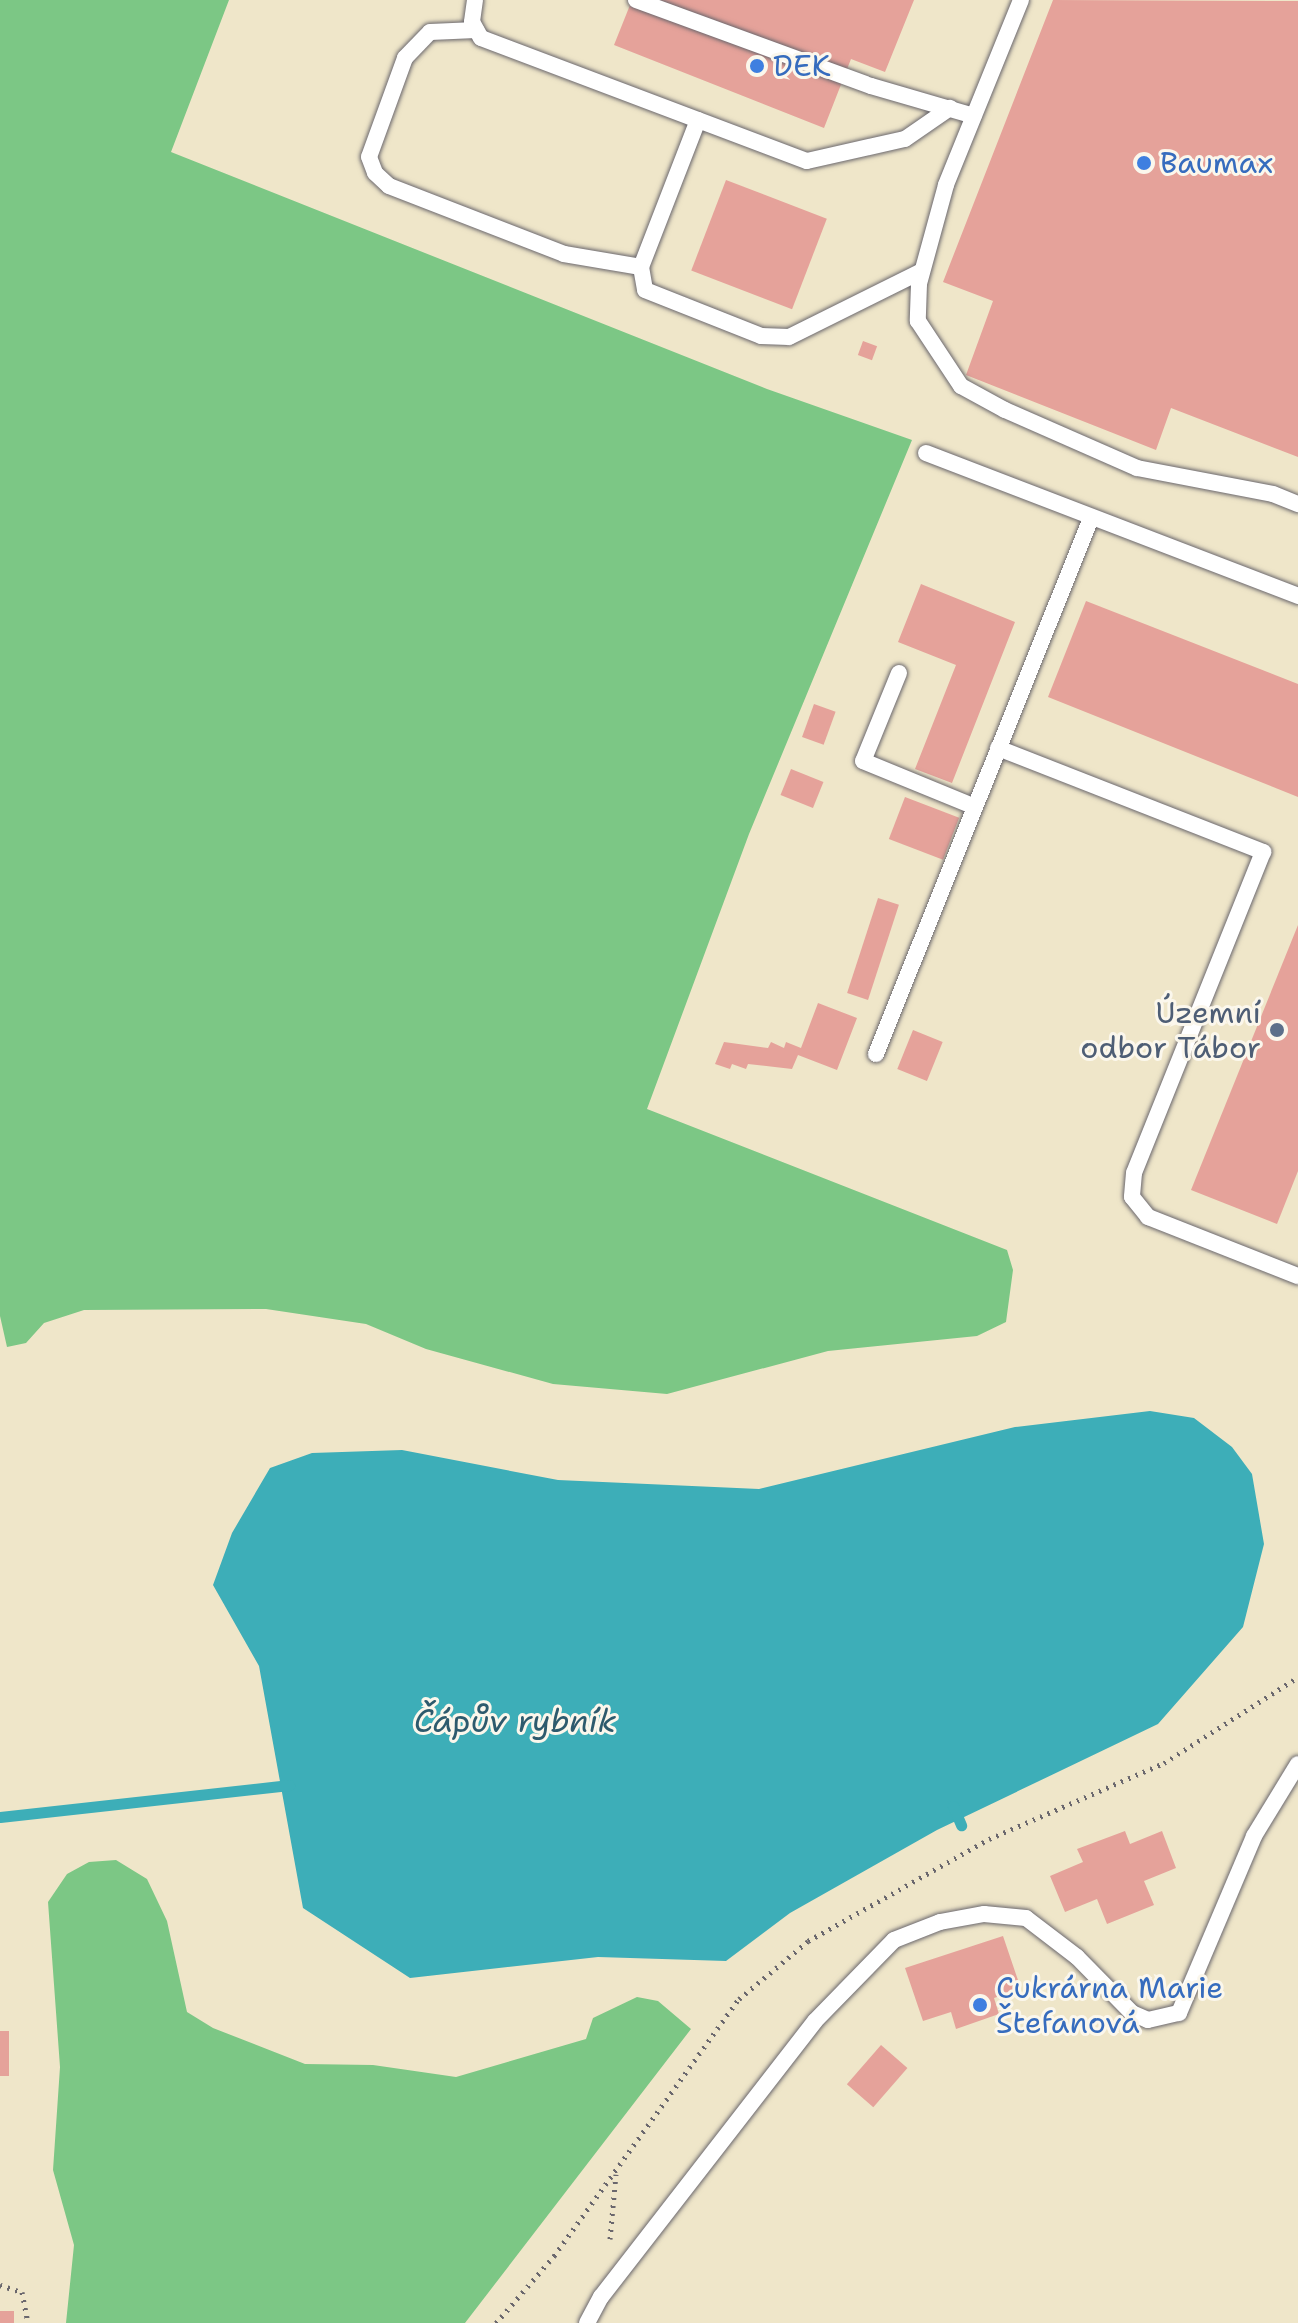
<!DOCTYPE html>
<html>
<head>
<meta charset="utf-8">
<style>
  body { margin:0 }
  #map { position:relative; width:1298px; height:2323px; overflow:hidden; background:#efe6c9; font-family:"Shantell Sans",sans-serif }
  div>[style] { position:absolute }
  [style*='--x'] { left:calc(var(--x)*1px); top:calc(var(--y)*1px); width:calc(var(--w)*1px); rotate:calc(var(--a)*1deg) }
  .green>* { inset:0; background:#7cc785 }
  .water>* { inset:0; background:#3daeb8 }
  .stream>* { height:11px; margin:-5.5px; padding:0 5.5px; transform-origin:5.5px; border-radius:5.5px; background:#3daeb8 }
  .building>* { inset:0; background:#e5a29a; transform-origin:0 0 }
  .path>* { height:5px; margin-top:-2.5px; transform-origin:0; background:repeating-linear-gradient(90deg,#6a676d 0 2px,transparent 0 8px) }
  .roads { filter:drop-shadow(0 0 2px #6a676d) drop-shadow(0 0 2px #6a676d) }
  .lane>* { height:16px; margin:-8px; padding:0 8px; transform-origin:8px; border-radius:8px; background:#fff }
  .dots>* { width:22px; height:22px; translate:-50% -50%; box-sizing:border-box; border:4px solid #fbf7ec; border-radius:50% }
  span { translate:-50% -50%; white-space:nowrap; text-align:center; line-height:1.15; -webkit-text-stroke:6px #fbf7ec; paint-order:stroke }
  .shop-label { font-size:30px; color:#366cbe }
  .left { translate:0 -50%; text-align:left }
  .service-label { font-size:30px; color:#4e5e75 }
  .right { translate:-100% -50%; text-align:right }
  .water-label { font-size:32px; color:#2d5a6d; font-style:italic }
</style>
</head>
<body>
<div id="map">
  <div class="green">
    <div style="clip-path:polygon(0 0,229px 0,171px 152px,767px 389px,912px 440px,749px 834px,647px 1109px,1007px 1250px,1013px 1270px,1006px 1322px,977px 1336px,828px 1351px,667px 1394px,553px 1384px,426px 1349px,366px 1324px,266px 1309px,84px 1310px,44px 1323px,26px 1343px,7px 1347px,0 1316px)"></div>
    <div style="clip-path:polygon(116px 1860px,147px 1879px,167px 1921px,187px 2012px,213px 2028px,305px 2064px,373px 2065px,456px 2077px,586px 2039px,593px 2018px,637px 1997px,658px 2001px,691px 2029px,465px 2323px,66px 2323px,74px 2245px,53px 2170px,60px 2067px,48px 1902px,67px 1874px,89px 1862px)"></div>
  </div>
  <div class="water">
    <div style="clip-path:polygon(1150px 1411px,1194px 1418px,1232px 1447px,1252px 1474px,1264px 1544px,1243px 1627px,1158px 1724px,937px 1830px,790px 1913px,726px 1961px,598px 1957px,410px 1978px,303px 1908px,259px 1666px,213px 1585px,232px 1533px,270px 1468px,312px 1453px,402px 1450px,558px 1480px,759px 1489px,1015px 1427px)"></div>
  </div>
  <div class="stream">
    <div style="--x:953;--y:1806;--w:21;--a:67"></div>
    <div style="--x:0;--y:1817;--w:291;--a:-6.3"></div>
  </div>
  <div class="building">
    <div style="clip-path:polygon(632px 0,914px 0,885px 72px,851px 59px,824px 128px,614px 45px)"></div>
    <div style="clip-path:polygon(1053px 0,1298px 1px,1298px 457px,1171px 408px,1156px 450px,966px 375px,993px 301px,943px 282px)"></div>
    <div style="left:726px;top:180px;width:108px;height:97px;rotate:21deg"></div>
    <div style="left:863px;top:341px;width:15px;height:15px;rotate:20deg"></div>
    <div style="clip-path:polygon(921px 584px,1015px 622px,952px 783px,915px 769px,956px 665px,898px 642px)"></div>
    <div style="clip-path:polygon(1086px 601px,1298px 684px,1298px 797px,1048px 697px)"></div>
    <div style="left:814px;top:704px;width:23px;height:35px;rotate:20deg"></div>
    <div style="left:791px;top:769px;width:35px;height:28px;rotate:22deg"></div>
    <div style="left:905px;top:797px;width:58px;height:45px;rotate:21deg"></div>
    <div style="left:878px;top:898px;width:22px;height:100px;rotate:18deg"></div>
    <div style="clip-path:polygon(1298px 925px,1298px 1171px,1277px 1224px,1191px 1190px)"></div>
    <div style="clip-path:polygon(818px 1003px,857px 1018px,837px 1070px,798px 1055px,792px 1069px,748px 1064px,746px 1069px,732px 1064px,730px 1069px,715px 1064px,724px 1042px,768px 1048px,771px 1042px,784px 1048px,786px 1042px,801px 1048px)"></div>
    <div style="left:913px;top:1030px;width:32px;height:42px;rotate:22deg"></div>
    <div style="clip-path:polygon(1125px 1831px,1130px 1844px,1162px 1831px,1176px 1868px,1144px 1881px,1154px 1905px,1107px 1924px,1097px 1899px,1065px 1912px,1050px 1876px,1083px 1862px,1077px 1849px)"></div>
    <div style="clip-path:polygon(1003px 1936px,1021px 1989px,994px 1998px,999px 2014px,956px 2029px,951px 2012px,923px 2021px,905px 1968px)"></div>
    <div style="left:0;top:2031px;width:9px;height:45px"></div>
    <div style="left:881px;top:2045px;width:35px;height:52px;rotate:41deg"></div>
    <div style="left:0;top:2311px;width:14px;height:12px"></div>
  </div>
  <div class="path">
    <div style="--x:610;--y:2239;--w:65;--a:-84.7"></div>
    <div style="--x:0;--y:2285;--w:23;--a:18"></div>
    <div style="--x:22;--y:2292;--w:32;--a:79"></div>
    <div style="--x:496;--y:2323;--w:89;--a:-49.1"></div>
    <div style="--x:554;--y:2256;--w:317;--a:-54.3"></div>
    <div style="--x:739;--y:1999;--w:90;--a:-40"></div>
    <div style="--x:808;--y:1941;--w:208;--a:-29.4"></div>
    <div style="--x:989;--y:1839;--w:191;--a:-23.5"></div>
    <div style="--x:1164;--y:1763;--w:159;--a:-32.7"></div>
  </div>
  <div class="roads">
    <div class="lane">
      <div style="--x:475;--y:0;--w:22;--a:98"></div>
      <div style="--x:472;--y:22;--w:18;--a:61"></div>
      <div style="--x:481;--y:38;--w:348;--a:20.7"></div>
      <div style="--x:807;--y:161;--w:100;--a:-12.7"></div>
      <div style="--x:905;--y:139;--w:55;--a:-34.6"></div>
      <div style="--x:636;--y:0;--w:250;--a:20.1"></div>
      <div style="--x:871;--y:86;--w:107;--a:16.2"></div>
      <div style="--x:1021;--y:0;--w:200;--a:112.1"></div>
      <div style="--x:946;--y:185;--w:103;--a:105.3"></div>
      <div style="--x:919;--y:284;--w:37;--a:92"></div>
      <div style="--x:918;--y:321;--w:78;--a:56.5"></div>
      <div style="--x:961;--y:386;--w:50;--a:28.6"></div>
      <div style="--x:1005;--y:410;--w:144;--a:23.7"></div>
      <div style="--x:1137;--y:468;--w:138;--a:10.8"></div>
      <div style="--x:1273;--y:494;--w:27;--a:22"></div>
      <div style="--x:476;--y:30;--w:46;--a:177.5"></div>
      <div style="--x:430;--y:32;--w:36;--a:134"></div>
      <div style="--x:405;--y:58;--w:105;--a:110"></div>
      <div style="--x:369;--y:157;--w:17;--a:69"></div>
      <div style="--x:375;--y:173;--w:19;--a:43"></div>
      <div style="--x:389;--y:186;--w:188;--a:21.2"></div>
      <div style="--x:564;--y:254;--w:78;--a:9.6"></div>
      <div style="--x:698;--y:120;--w:158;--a:111.2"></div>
      <div style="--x:641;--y:267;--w:23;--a:80"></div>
      <div style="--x:645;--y:290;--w:125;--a:21.6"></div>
      <div style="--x:761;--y:336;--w:28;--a:2"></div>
      <div style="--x:789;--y:337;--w:148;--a:-26.4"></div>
      <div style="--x:926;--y:453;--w:399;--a:21"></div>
      <div style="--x:899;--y:673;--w:95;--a:112.2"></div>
      <div style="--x:863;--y:761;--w:121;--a:22.3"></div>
      <div style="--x:998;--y:748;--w:285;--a:21.4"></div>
      <div style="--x:1263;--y:852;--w:346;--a:111.9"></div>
      <div style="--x:1134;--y:1173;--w:24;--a:95"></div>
      <div style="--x:1132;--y:1197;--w:26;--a:51"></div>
      <div style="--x:1148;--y:1217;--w:161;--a:21.5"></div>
      <div style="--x:876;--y:1054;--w:578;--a:-68.14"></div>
      <div style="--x:587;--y:2323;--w:30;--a:-62"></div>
      <div style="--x:601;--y:2297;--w:349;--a:-52.2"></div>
      <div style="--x:815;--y:2021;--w:113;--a:-45.7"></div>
      <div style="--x:894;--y:1940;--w:49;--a:-21.4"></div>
      <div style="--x:940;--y:1922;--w:45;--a:-10.3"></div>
      <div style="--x:984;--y:1914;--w:42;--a:5.4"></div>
      <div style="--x:1026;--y:1918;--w:64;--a:37.4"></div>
      <div style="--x:1077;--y:1957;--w:78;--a:45.5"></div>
      <div style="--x:1132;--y:2013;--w:17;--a:24"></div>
      <div style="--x:1148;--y:2020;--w:32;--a:-13"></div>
      <div style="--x:1179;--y:2013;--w:192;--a:-67"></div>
      <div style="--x:1254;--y:1836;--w:84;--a:-58.6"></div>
    </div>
  </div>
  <div class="dots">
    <div style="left:757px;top:66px;background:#3f7fe0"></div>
    <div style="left:1144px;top:163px;background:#3f7fe0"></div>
    <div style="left:1277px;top:1030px;background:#5c6f8a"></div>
    <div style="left:980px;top:2005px;background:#3f7fe0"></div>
  </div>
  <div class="shop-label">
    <span class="left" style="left:773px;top:66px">DEK</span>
    <span class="left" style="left:1160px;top:163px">Baumax</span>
    <span class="left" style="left:996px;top:2005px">Cukrárna Marie<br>Štefanová</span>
  </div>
  <div class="service-label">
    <span class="right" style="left:1261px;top:1030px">Územní<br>odbor Tábor</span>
  </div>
  <div class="water-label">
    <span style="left:515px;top:1721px">Čápův rybník</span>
  </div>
</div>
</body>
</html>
